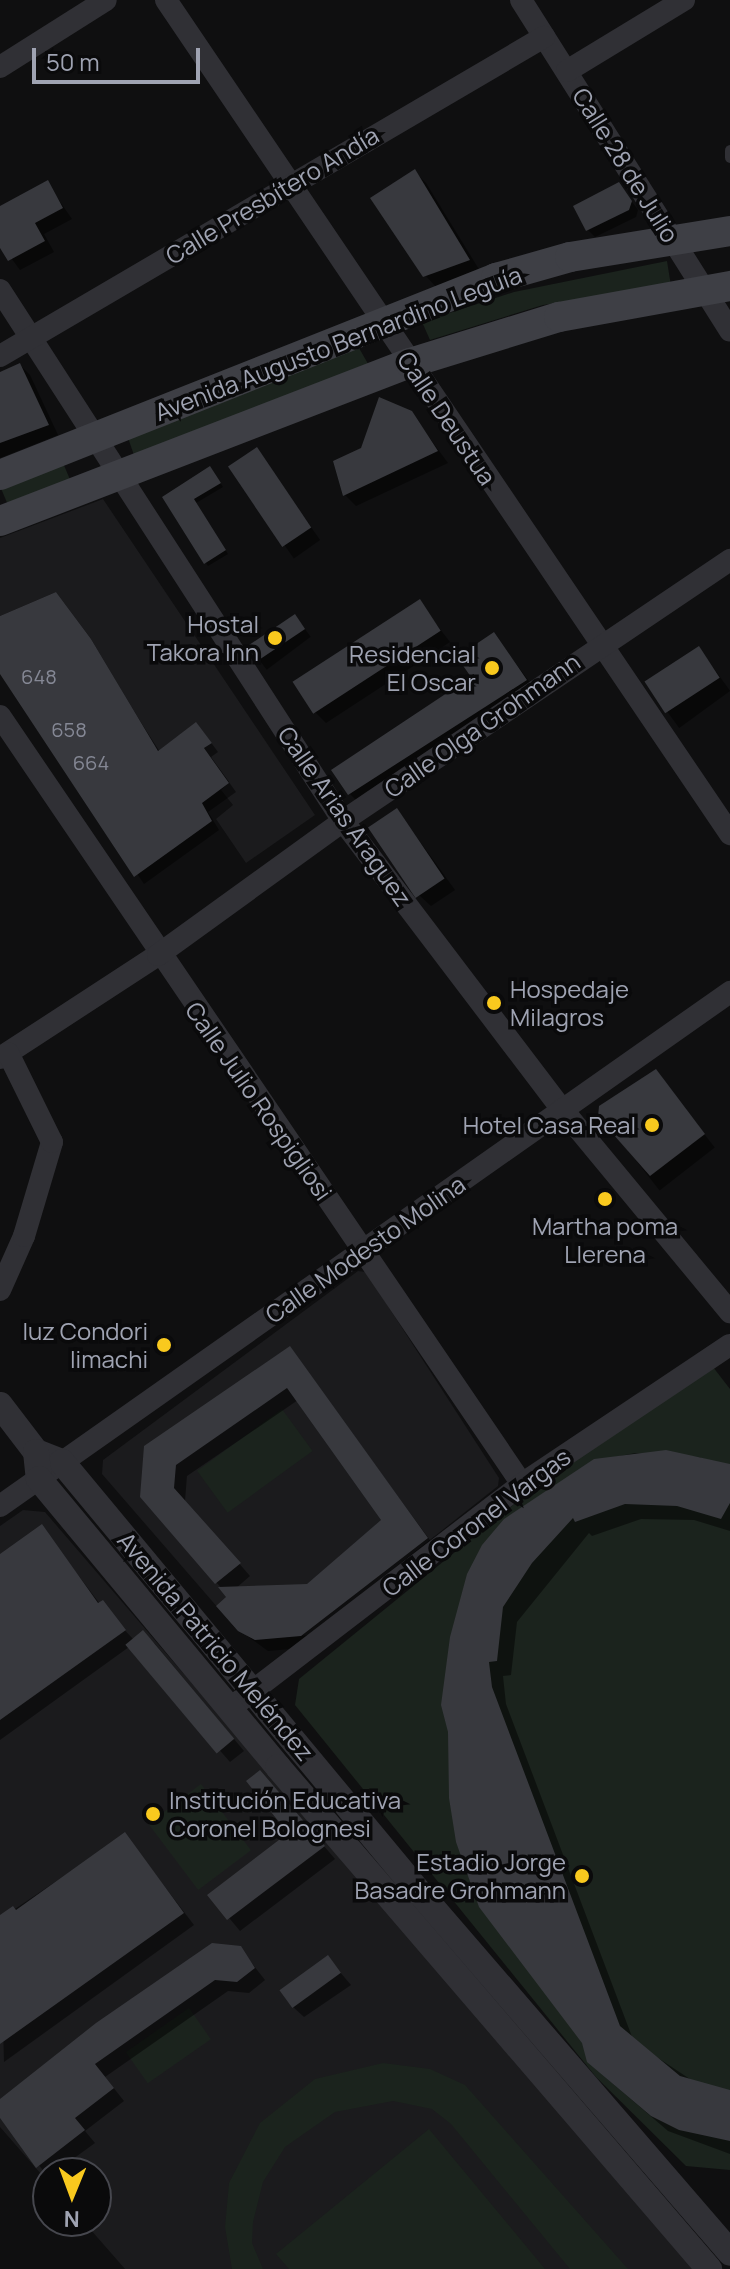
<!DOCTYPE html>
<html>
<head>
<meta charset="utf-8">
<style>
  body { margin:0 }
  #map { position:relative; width:730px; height:2269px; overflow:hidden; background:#0f0f10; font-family:Manrope,sans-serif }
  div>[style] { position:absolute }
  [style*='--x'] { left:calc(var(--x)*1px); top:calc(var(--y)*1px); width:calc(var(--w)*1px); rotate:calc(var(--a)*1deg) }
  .built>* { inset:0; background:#1b1b1d }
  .green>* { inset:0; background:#1b231d; transform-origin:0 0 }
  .shadow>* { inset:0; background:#0007; transform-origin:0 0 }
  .building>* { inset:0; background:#38393e; transform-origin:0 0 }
  .service>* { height:11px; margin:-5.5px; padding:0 5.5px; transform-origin:5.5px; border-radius:5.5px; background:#303035 }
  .minor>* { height:22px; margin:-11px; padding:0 11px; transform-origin:11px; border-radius:11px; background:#303035 }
  .tertiary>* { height:26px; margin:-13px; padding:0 13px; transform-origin:13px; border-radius:13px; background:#303035 }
  .secondary>* { height:30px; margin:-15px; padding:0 15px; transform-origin:15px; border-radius:15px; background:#3e3f45 }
  .dots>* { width:22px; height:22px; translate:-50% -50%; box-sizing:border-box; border:4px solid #0a0a0b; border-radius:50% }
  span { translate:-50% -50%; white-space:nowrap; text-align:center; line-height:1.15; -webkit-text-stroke:7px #0a0a0b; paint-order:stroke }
  .number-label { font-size:20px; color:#858895 }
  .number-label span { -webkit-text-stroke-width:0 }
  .street-label { font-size:24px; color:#9fa3b2 }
  .poi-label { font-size:24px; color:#9fa3b2 }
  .right { translate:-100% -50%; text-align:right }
  .left { translate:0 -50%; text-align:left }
  .north { position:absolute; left:32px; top:2157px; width:80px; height:80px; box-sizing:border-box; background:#0a0a0b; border:2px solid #46474e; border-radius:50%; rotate:181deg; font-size:22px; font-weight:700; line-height:32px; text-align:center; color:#9fa3b2 }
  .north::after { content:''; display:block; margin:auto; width:28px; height:36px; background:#f9c91e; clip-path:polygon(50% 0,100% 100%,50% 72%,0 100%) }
  .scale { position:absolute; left:32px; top:48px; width:168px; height:36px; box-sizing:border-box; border:4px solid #9fa3b2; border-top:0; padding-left:10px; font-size:24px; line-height:28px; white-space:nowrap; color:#9fa3b2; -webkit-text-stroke:6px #0a0a0b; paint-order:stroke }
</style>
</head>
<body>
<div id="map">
  <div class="built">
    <div style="clip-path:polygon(103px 499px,315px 815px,246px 863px,216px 819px,233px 805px,221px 790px,229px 782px,204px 748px,212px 743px,196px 723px,158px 751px,91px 639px,56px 592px,0 616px,0 538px)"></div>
    <div style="clip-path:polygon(358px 1271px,366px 1272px,499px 1478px,498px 1486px,310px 1635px,255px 1640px,238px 1631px,102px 1474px,103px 1460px)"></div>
    <div style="clip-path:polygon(23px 1510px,45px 1512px,694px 2269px,125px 2269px,83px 2221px,96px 2221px,96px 2173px,48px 2173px,48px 2182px,0 2127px,0 1526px)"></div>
  </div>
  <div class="green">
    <div style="clip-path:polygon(667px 261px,671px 286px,543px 305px,430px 340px,422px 322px,514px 292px)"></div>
    <div style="clip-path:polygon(359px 348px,371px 369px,134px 455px,128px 438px)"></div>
    <div style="left:63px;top:463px;width:21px;height:67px;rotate:67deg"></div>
    <div style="clip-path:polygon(713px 1367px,730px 1389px,730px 2170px,686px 2166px,596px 2077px,295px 1705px,299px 1679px,530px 1491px)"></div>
    <div style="left:282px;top:1409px;width:52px;height:105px;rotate:54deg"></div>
    <div style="left:201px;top:1784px;width:83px;height:66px;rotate:53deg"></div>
    <div style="left:189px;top:2008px;width:38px;height:77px;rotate:55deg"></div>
    <div style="clip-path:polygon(383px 2063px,430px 2069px,465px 2085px,628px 2269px,570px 2269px,451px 2124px,432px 2109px,393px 2101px,335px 2112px,285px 2147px,263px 2182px,253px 2222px,252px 2243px,263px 2269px,232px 2269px,225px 2227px,229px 2183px,260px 2123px,315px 2079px)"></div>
    <div style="clip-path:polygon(429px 2129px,545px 2269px,289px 2269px,276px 2254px)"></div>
  </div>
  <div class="shadow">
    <div style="clip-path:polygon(414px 171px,426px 183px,480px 271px,436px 287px,425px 275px)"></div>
    <div style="clip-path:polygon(47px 183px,72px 219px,44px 234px,54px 252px,20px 270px,0 243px,0 209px)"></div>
    <div style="clip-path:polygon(619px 184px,638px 210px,636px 217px,595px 237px,588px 230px)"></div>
    <div style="clip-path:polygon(20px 365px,30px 375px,58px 435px,0 458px,0 374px)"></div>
    <div style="clip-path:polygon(411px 413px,448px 463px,356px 506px,345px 495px,363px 450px)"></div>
    <div style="left:257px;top:450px;width:110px;height:32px;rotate:55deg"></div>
    <div style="clip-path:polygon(213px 472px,223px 487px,196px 503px,228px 554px,208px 566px,164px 498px)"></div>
    <div style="clip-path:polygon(419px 602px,450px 642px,326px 723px,315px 712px)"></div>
    <div style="clip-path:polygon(64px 603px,160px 752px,204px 733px,218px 752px,211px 757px,236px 792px,208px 812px,219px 830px,144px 884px,0 668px,0 618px)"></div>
    <div style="left:295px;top:616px;width:26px;height:55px;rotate:53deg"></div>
    <div style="clip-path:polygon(494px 634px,537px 692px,361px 805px,350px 794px,474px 677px)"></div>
    <div style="left:699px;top:648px;width:53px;height:63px;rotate:54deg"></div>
    <div style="clip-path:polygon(397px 810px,455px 890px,431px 906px,419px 895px)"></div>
    <div style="left:655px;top:1071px;width:97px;height:70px;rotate:52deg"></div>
    <div style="clip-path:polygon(evenodd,290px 1349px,438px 1551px,313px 1647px,268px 1651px,239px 1630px,229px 1597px,142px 1496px,290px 1349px,298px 1400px,384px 1520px,308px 1586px,235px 1589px,250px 1576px,185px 1501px,187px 1476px,298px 1400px)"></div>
    <div style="clip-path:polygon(635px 1453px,699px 1457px,730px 1469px,730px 1531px,694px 1520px,641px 1519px,592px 1536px,589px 1533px,517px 1622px,511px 1675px,503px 1676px,506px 1704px,634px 2042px,702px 2087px,730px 2091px,730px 2154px,668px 2131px,605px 2077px,452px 1637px,595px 1461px)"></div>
    <div style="clip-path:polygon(41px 1526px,100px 1604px,134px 1640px,143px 1633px,155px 1644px,244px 1751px,230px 1762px,129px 1647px,0 1740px,0 1556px)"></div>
    <div style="clip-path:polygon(271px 1784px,335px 1859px,240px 1931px,210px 1895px,291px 1834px)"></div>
    <div style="clip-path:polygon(125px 1835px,194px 1925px,4px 2062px,0 1919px)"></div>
    <div style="clip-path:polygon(240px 1948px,265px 1980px,249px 1993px,228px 1991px,105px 2077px,124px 2101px,85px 2131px,95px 2143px,48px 2177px,0 2114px,0 2101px)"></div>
    <div style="clip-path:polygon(327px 1957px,351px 1985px,304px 2017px,292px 2006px)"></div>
  </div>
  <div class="building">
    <div style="clip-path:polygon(415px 169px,470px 260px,423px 277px,370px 198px)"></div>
    <div style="clip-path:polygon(48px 180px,63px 208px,35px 223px,45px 241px,8px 261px,0 248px,0 206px)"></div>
    <div style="clip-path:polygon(619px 182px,632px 201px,629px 210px,586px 231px,573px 206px)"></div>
    <div style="clip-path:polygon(20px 363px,49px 425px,0 443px,0 372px)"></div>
    <div style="clip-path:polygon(379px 397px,412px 411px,438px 451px,343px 496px,333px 461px,361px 448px)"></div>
    <div style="left:257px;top:447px;width:97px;height:35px;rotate:56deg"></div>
    <div style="clip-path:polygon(210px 466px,221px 483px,194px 499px,226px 550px,204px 564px,162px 497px)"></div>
    <div style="clip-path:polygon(56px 592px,91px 639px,158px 751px,196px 722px,212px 743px,204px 748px,229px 783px,202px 803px,212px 821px,134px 877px,0 674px,0 616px)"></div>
    <div style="left:420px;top:599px;width:38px;height:152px;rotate:57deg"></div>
    <div style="left:295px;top:614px;width:18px;height:58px;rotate:56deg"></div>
    <div style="clip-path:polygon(494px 632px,527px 680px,348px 795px,331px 770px,471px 677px,457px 657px)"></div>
    <div style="left:699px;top:646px;width:38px;height:65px;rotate:57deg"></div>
    <div style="left:397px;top:808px;width:85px;height:35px;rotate:56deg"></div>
    <div style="clip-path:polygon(656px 1069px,705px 1134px,650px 1176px,598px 1117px,599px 1106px)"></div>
    <div style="clip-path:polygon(290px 1346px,428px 1538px,301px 1636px,255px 1640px,238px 1631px,216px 1606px,226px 1597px,218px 1587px,307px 1584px,381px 1520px,287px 1388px,176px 1465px,174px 1488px,241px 1563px,215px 1584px,140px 1497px,144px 1446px)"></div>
    <div style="clip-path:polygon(666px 1450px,730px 1464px,730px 1503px,721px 1519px,677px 1506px,625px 1504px,575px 1522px,573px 1518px,532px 1563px,503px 1607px,497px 1661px,489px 1662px,492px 1687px,620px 2026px,680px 2076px,730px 2090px,730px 2141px,679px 2130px,651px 2116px,587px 2062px,582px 2043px,479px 1907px,456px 1842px,449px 1798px,448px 1732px,441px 1705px,450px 1637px,467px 1574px,482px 1545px,504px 1519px,594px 1459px)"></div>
    <div style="clip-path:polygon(42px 1524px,98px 1603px,103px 1600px,126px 1630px,0 1720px,0 1554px)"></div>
    <div style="left:143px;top:1630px;width:142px;height:23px;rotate:50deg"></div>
    <div style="clip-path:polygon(260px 1770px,325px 1846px,227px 1920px,207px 1895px,288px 1833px,246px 1781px)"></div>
    <div style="clip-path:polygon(125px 1832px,184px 1913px,0 2044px,0 1915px,13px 1906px,16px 1910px)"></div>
    <div style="clip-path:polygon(212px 1943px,241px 1946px,255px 1968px,237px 1982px,215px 1980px,95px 2064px,114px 2088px,75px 2118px,85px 2130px,36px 2168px,0 2118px,0 2099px,96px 2023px)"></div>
    <div style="left:328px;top:1955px;width:22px;height:60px;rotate:54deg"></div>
  </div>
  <div class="service">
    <div style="--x:730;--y:150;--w:7;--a:90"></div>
  </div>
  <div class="minor">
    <div style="--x:166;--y:0;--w:1007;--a:55.93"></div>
    <div style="--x:521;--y:0;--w:391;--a:57.7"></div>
    <div style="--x:0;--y:67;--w:125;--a:-32.3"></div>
    <div style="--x:567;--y:71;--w:137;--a:-31.3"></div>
    <div style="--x:0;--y:290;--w:632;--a:57.14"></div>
    <div style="--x:343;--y:821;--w:362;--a:52.8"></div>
    <div style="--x:562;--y:1109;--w:264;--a:50.4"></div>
    <div style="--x:0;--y:356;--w:631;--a:-30.39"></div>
    <div style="--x:0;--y:716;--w:929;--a:55.8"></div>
    <div style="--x:0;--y:1058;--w:189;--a:-33.1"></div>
    <div style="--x:158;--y:955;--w:228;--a:-35.9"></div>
    <div style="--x:343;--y:821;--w:467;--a:-34"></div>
    <div style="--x:0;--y:1290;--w:59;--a:-66"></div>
    <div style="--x:24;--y:1236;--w:98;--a:-73.4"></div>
    <div style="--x:52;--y:1142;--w:99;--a:-116.3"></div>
    <div style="--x:0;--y:1506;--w:893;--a:-35.15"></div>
    <div style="--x:229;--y:1709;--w:369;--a:-37.5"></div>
    <div style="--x:522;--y:1484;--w:250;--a:-33.8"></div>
  </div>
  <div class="tertiary">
    <div style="--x:0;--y:1405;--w:59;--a:52.5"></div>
    <div style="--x:36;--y:1452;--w:28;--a:21"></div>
    <div style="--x:62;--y:1462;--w:557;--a:50.31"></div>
    <div style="--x:418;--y:1891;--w:478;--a:49.2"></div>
    <div style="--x:36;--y:1452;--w:27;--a:84"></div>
    <div style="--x:39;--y:1479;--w:374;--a:50.3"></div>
    <div style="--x:278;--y:1767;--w:662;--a:49.35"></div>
  </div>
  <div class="secondary">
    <div style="--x:0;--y:475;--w:534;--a:-21.66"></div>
    <div style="--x:496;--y:278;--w:77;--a:-15.8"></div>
    <div style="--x:570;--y:257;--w:162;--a:-9.2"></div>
    <div style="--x:0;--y:521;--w:439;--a:-21.1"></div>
    <div style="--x:410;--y:363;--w:156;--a:-17.2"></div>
    <div style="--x:559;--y:317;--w:174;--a:-10.3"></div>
  </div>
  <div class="dots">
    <div style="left:275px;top:638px;background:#f9c91e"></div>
    <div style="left:492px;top:668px;background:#f9c91e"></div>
    <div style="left:494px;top:1003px;background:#f9c91e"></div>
    <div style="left:652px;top:1125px;background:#f9c91e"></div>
    <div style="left:605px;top:1199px;background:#f9c91e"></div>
    <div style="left:164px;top:1345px;background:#f9c91e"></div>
    <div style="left:153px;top:1814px;background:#f9c91e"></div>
    <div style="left:582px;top:1876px;background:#f9c91e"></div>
  </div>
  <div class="number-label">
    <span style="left:39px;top:676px">648</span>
    <span style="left:69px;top:729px">658</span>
    <span style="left:91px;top:762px">664</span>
  </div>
  <div class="street-label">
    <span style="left:626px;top:165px;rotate:58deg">Calle 28 de Julio</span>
    <span style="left:272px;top:195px;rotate:-31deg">Calle Presbítero Andía</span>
    <span style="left:338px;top:343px;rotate:-21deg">Avenida Augusto Bernardino Leguía</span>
    <span style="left:447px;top:418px;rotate:56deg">Calle Deustua</span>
    <span style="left:482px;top:725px;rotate:-35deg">Calle Olga Grohmann</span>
    <span style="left:345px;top:816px;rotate:55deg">Calle Arias Araguez</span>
    <span style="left:259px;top:1101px;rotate:55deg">Calle Julio Rospigliosi</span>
    <span style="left:365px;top:1249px;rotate:-35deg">Calle Modesto Molina</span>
    <span style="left:476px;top:1522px;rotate:-37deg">Calle Coronel Vargas</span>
    <span style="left:216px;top:1646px;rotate:50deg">Avenida Patricio Meléndez</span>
  </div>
  <div class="poi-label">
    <span class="right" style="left:259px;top:638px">Hostal<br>Takora Inn</span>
    <span class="right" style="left:476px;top:668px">Residencial<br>El Oscar</span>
    <span class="left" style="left:510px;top:1003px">Hospedaje<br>Milagros</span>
    <span class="right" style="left:636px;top:1125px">Hotel Casa Real</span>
    <span style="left:605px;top:1240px">Martha poma<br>Llerena</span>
    <span class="right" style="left:148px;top:1345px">luz Condori<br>limachi</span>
    <span class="left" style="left:169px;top:1814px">Institución Educativa<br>Coronel Bolognesi</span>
    <span class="right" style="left:566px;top:1876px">Estadio Jorge<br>Basadre Grohmann</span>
  </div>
  <div class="north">N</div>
  <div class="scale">50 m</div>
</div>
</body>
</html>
